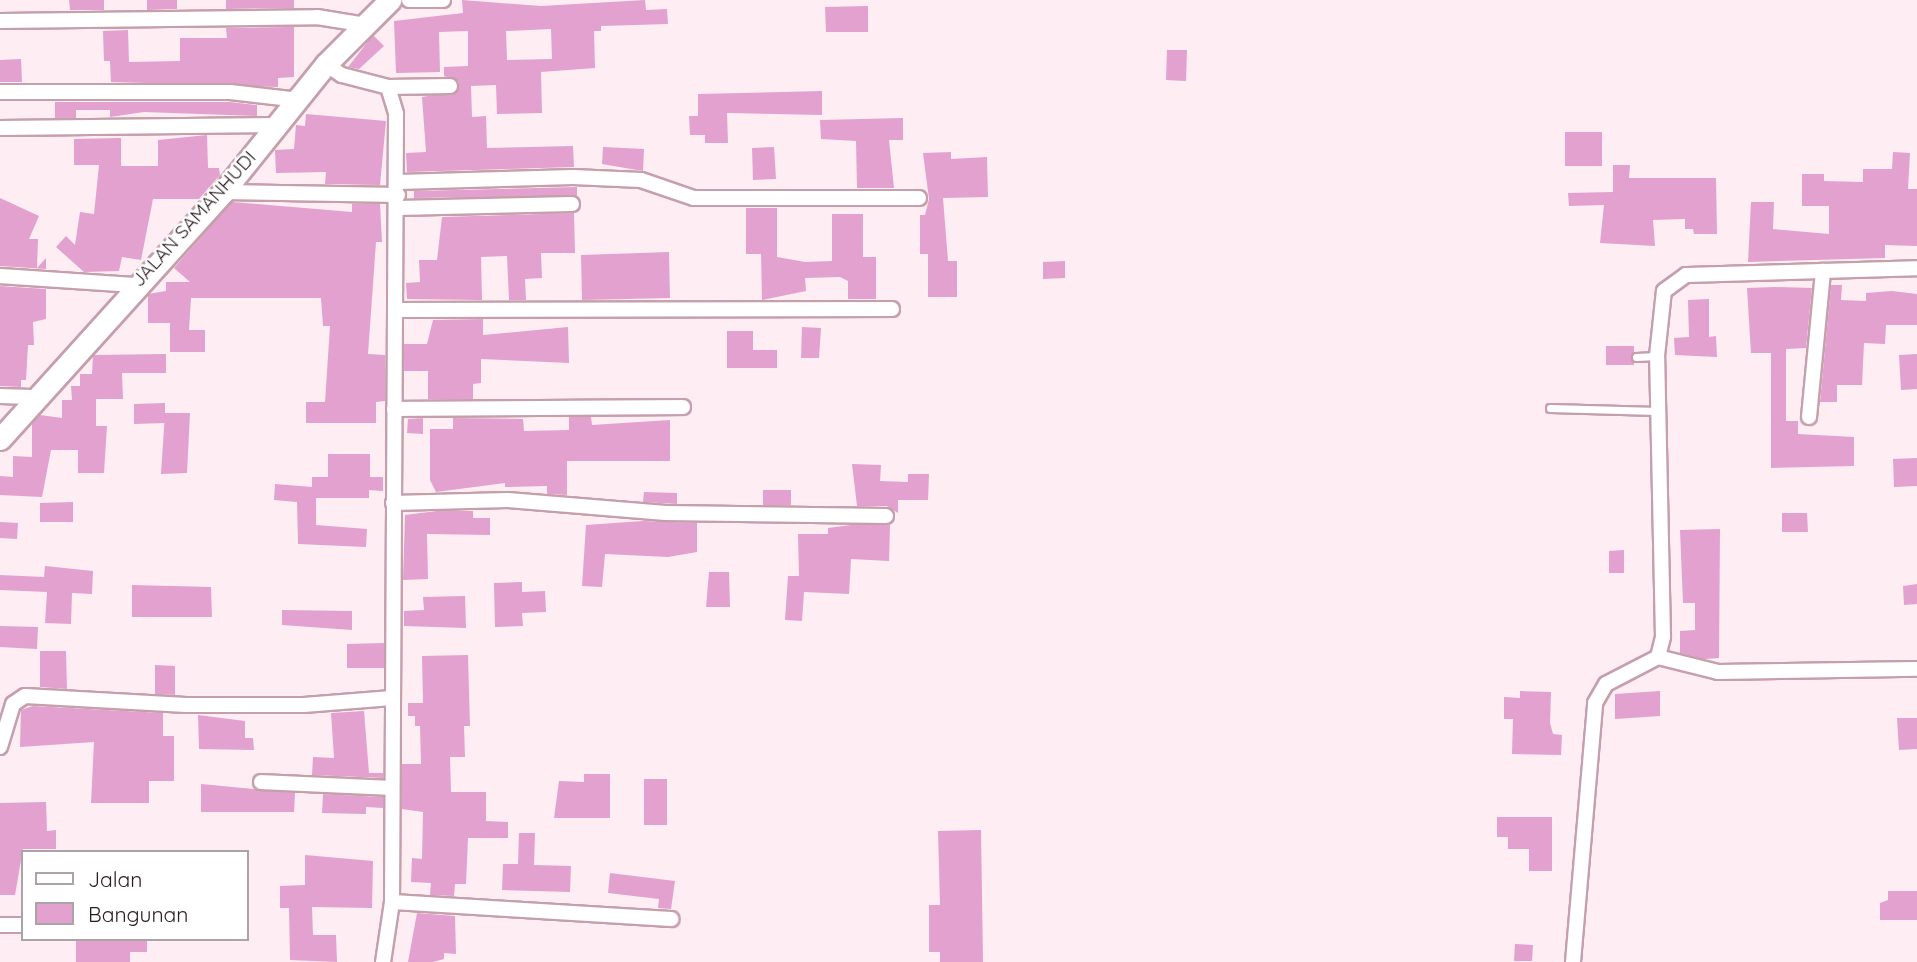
<!DOCTYPE html>
<html>
<head>
<meta charset="utf-8">
<style>
  body { margin:0 }
  #map { position:relative; width:1917px; height:962px; overflow:hidden; background:#feedf2; font-family:Quicksand,sans-serif }
  div>[style] { position:absolute }
  .building>* { inset:0; background:#e2a1cf }
  .roads { filter:drop-shadow(2px 0 #c59faa) drop-shadow(-2px 0 #c59faa) drop-shadow(0 2px #c59faa) drop-shadow(0 -2px #c59faa) }
  .lane>* { height:7px; margin:-3.5px; padding:0 3.5px; transform-origin:3.5px; border-radius:3.5px; background:#fff }
  .street>* { height:14px; margin:-7px; padding:0 7px; transform-origin:7px; border-radius:7px; background:#fff }
  .secondary>* { height:21px; margin:-10.5px; padding:0 10.5px; transform-origin:10.5px; border-radius:10.5px; background:#fff }
  span { translate:-50% -50%; white-space:nowrap; text-align:center; line-height:1.15; -webkit-text-stroke:5px #fff; paint-order:stroke }
  .street-label { font-size:19px; color:#2a1c20 }
  .legend { position:absolute; left:21px; top:850px; width:228px; height:91px; box-sizing:border-box; background:#fff; border:2px solid #aaa4a6; margin:0; padding:9px 12px; list-style:none; font-size:21px; color:#2a1c20 }
  .legend li { display:flex; align-items:center; gap:14px; height:35px }
  .legend b { width:35px; border:2px solid #aaa4a6 }
</style>
</head>
<body>
<div id="map">
  <div class="building">
    <div style="clip-path:polygon(69px 0,104px 0,104px 10px,70px 10px)"></div>
    <div style="clip-path:polygon(147px 0,177px 0,177px 9px,147px 10px)"></div>
    <div style="clip-path:polygon(226px 0,294px 0,294px 8px,226px 9px)"></div>
    <div style="clip-path:polygon(evenodd,462px 0,541px 6px,645px 0,646px 10px,667px 9px,668px 24px,601px 26px,601px 31px,594px 31px,595px 68px,541px 72px,542px 113px,497px 114px,496px 85px,471px 86px,472px 117px,486px 116px,487px 148px,573px 146px,574px 167px,407px 172px,406px 153px,426px 152px,422px 97px,458px 91px,459px 82px,444px 76px,444px 67px,468px 66px,468px 31px,439px 32px,440px 72px,396px 73px,394px 21px,463px 13px,462px 0,551px 29px,552px 59px,507px 60px,506px 31px,551px 29px)"></div>
    <div style="clip-path:polygon(868px 6px,868px 32px,826px 32px,825px 7px)"></div>
    <div style="clip-path:polygon(294px 27px,294px 77px,278px 78px,278px 87px,111px 82px,110px 61px,104px 61px,103px 31px,128px 30px,129px 62px,180px 61px,180px 38px,227px 38px,226px 28px)"></div>
    <div style="clip-path:polygon(373px 35px,384px 46px,359px 69px,348px 67px)"></div>
    <div style="clip-path:polygon(1167px 50px,1187px 50px,1186px 81px,1166px 80px)"></div>
    <div style="clip-path:polygon(21px 59px,22px 82px,0 82px,0 60px)"></div>
    <div style="clip-path:polygon(822px 91px,822px 115px,727px 113px,728px 143px,705px 143px,705px 135px,690px 135px,689px 116px,698px 116px,698px 94px)"></div>
    <div style="clip-path:polygon(55px 102px,229px 102px,257px 105px,257px 116px,144px 112px,110px 117px,110px 110px,76px 110px,76px 118px,55px 118px)"></div>
    <div style="clip-path:polygon(306px 114px,386px 121px,380px 185px,325px 184px,326px 172px,276px 173px,275px 150px,294px 149px,296px 125px,305px 126px)"></div>
    <div style="clip-path:polygon(903px 118px,903px 140px,889px 140px,894px 188px,857px 188px,856px 141px,821px 139px,820px 120px)"></div>
    <div style="clip-path:polygon(1565px 132px,1602px 132px,1602px 166px,1565px 166px)"></div>
    <div style="clip-path:polygon(207px 135px,208px 168px,219px 168px,220px 175px,199px 199px,153px 199px,141px 260px,122px 257px,119px 271px,84px 272px,56px 247px,66px 236px,75px 245px,80px 212px,94px 214px,99px 165px,74px 165px,74px 139px,121px 138px,121px 166px,158px 166px,158px 140px)"></div>
    <div style="clip-path:polygon(603px 147px,644px 149px,643px 171px,602px 164px)"></div>
    <div style="clip-path:polygon(774px 147px,776px 179px,753px 180px,752px 148px)"></div>
    <div style="clip-path:polygon(951px 152px,951px 159px,987px 157px,988px 197px,943px 198px,948px 261px,957px 261px,957px 297px,928px 297px,928px 254px,920px 254px,920px 215px,925px 215px,929px 199px,923px 153px)"></div>
    <div style="clip-path:polygon(1893px 152px,1910px 153px,1908px 189px,1917px 189px,1917px 246px,1885px 245px,1885px 258px,1748px 262px,1751px 202px,1774px 202px,1773px 229px,1829px 234px,1829px 206px,1802px 206px,1802px 174px,1824px 174px,1824px 181px,1863px 182px,1863px 169px,1892px 169px)"></div>
    <div style="clip-path:polygon(1613px 165px,1630px 165px,1629px 178px,1716px 178px,1717px 234px,1694px 234px,1693px 229px,1685px 229px,1685px 219px,1653px 220px,1655px 246px,1600px 243px,1604px 205px,1569px 206px,1568px 193px,1613px 192px)"></div>
    <div style="clip-path:polygon(577px 187px,577px 196px,414px 198px,414px 191px)"></div>
    <div style="clip-path:polygon(0 198px,39px 216px,29px 239px,38px 239px,37px 268px,46px 258px,46px 269px,0 266px)"></div>
    <div style="clip-path:polygon(232px 202px,352px 212px,352px 204px,380px 204px,382px 242px,376px 242px,368px 354px,385px 355px,385px 401px,376px 402px,376px 423px,306px 423px,306px 402px,325px 402px,330px 326px,323px 326px,321px 298px,191px 298px,189px 330px,205px 330px,205px 352px,170px 352px,170px 323px,148px 323px,148px 294px,166px 291px,166px 282px,190px 282px,174px 268px)"></div>
    <div style="clip-path:polygon(746px 208px,777px 208px,777px 257px,805px 262px,832px 261px,832px 214px,863px 214px,863px 257px,876px 257px,876px 299px,848px 299px,848px 281px,840px 277px,805px 278px,806px 291px,762px 300px,761px 254px,746px 254px)"></div>
    <div style="clip-path:polygon(574px 213px,575px 253px,541px 253px,542px 278px,525px 279px,526px 300px,509px 300px,507px 256px,481px 257px,482px 300px,407px 299px,406px 283px,420px 282px,419px 260px,437px 260px,442px 217px)"></div>
    <div style="clip-path:polygon(669px 252px,670px 298px,582px 300px,581px 255px)"></div>
    <div style="clip-path:polygon(1065px 261px,1065px 278px,1043px 279px,1043px 262px)"></div>
    <div style="clip-path:polygon(1831px 285px,1842px 285px,1841px 300px,1866px 301px,1866px 293px,1892px 291px,1917px 294px,1917px 325px,1886px 325px,1885px 344px,1864px 343px,1862px 385px,1837px 385px,1837px 402px,1820px 402px)"></div>
    <div style="clip-path:polygon(0 286px,46px 289px,46px 319px,33px 322px,34px 345px,28px 345px,26px 380px,21px 380px,21px 387px,0 386px)"></div>
    <div style="clip-path:polygon(1775px 287px,1812px 288px,1806px 348px,1786px 349px,1786px 421px,1798px 421px,1798px 434px,1854px 437px,1854px 466px,1771px 468px,1771px 353px,1751px 353px,1747px 288px)"></div>
    <div style="clip-path:polygon(1709px 299px,1709px 337px,1716px 336px,1717px 357px,1675px 355px,1674px 338px,1689px 337px,1688px 300px)"></div>
    <div style="clip-path:polygon(483px 319px,483px 335px,568px 327px,569px 363px,481px 359px,481px 383px,473px 384px,473px 399px,428px 399px,428px 371px,404px 371px,404px 344px,427px 344px,433px 320px)"></div>
    <div style="clip-path:polygon(802px 327px,821px 328px,819px 358px,801px 358px)"></div>
    <div style="clip-path:polygon(727px 331px,753px 331px,753px 350px,777px 350px,777px 368px,727px 368px)"></div>
    <div style="clip-path:polygon(1606px 346px,1634px 346px,1634px 365px,1606px 365px)"></div>
    <div style="clip-path:polygon(166px 354px,166px 373px,122px 373px,123px 399px,96px 399px,96px 426px,107px 426px,104px 473px,78px 473px,78px 450px,51px 450px,42px 497px,0 495px,0 476px,13px 477px,13px 456px,32px 457px,32px 423px,40px 415px,62px 418px,62px 400px,72px 400px,71px 386px,80px 386px,80px 374px,92px 374px,93px 355px)"></div>
    <div style="clip-path:polygon(1917px 354px,1917px 389px,1901px 390px,1899px 355px)"></div>
    <div style="clip-path:polygon(165px 403px,165px 423px,134px 424px,134px 404px)"></div>
    <div style="clip-path:polygon(165px 413px,190px 413px,187px 473px,161px 474px)"></div>
    <div style="clip-path:polygon(569px 417px,591px 417px,592px 425px,670px 420px,670px 461px,567px 461px,567px 495px,547px 494px,547px 486px,505px 487px,505px 483px,436px 492px,430px 480px,430px 429px,453px 429px,453px 418px,523px 419px,524px 431px,569px 430px)"></div>
    <div style="clip-path:polygon(423px 418px,423px 434px,407px 433px,408px 419px)"></div>
    <div style="clip-path:polygon(328px 454px,370px 454px,370px 477px,383px 477px,383px 491px,369px 490px,369px 498px,316px 498px,316px 525px,367px 529px,366px 547px,298px 544px,297px 502px,274px 500px,275px 484px,312px 487px,312px 477px,328px 477px)"></div>
    <div style="clip-path:polygon(1917px 458px,1917px 486px,1894px 487px,1893px 459px)"></div>
    <div style="clip-path:polygon(852px 464px,881px 465px,880px 481px,908px 482px,908px 474px,929px 474px,928px 500px,898px 500px,898px 513px,887px 506px,857px 506px)"></div>
    <div style="clip-path:polygon(763px 490px,791px 490px,791px 505px,763px 505px)"></div>
    <div style="clip-path:polygon(644px 492px,677px 493px,677px 504px,643px 502px)"></div>
    <div style="clip-path:polygon(73px 502px,73px 522px,40px 522px,40px 503px)"></div>
    <div style="clip-path:polygon(437px 511px,473px 511px,473px 518px,490px 518px,490px 535px,427px 534px,428px 579px,403px 580px,405px 515px)"></div>
    <div style="clip-path:polygon(1782px 513px,1807px 513px,1808px 532px,1782px 532px)"></div>
    <div style="clip-path:polygon(643px 521px,697px 523px,697px 552px,668px 557px,605px 554px,602px 587px,582px 586px,586px 525px)"></div>
    <div style="clip-path:polygon(0 522px,18px 523px,17px 539px,0 538px)"></div>
    <div style="clip-path:polygon(851px 525px,890px 525px,889px 561px,851px 559px,849px 594px,804px 592px,802px 621px,785px 620px,788px 576px,799px 576px,798px 534px,828px 534px,828px 528px)"></div>
    <div style="clip-path:polygon(1720px 529px,1719px 658px,1704px 659px,1680px 653px,1680px 631px,1695px 630px,1695px 603px,1683px 603px,1680px 530px)"></div>
    <div style="clip-path:polygon(1624px 550px,1624px 573px,1609px 573px,1609px 551px)"></div>
    <div style="clip-path:polygon(45px 566px,93px 571px,92px 594px,72px 593px,71px 624px,45px 623px,47px 592px,0 590px,0 575px,44px 577px)"></div>
    <div style="clip-path:polygon(709px 572px,729px 572px,730px 607px,706px 607px)"></div>
    <div style="clip-path:polygon(522px 582px,522px 592px,545px 591px,546px 612px,522px 613px,523px 626px,495px 627px,494px 583px)"></div>
    <div style="clip-path:polygon(1917px 584px,1917px 604px,1904px 605px,1903px 586px)"></div>
    <div style="clip-path:polygon(132px 585px,211px 587px,212px 617px,132px 617px)"></div>
    <div style="clip-path:polygon(465px 596px,466px 628px,404px 626px,404px 611px,424px 610px,423px 597px)"></div>
    <div style="clip-path:polygon(282px 610px,352px 611px,352px 630px,282px 625px)"></div>
    <div style="clip-path:polygon(0 626px,38px 627px,37px 649px,0 647px)"></div>
    <div style="clip-path:polygon(384px 643px,384px 668px,347px 668px,347px 644px)"></div>
    <div style="clip-path:polygon(40px 651px,66px 651px,67px 689px,40px 687px)"></div>
    <div style="clip-path:polygon(468px 655px,470px 726px,464px 726px,465px 757px,450px 757px,451px 792px,486px 792px,486px 821px,508px 822px,508px 838px,468px 838px,466px 884px,455px 884px,454px 896px,430px 895px,431px 883px,411px 882px,412px 858px,422px 859px,423px 812px,402px 809px,402px 764px,421px 764px,420px 726px,415px 726px,415px 716px,408px 716px,408px 703px,423px 703px,422px 656px)"></div>
    <div style="clip-path:polygon(155px 665px,175px 666px,175px 695px,155px 694px)"></div>
    <div style="clip-path:polygon(1520px 691px,1551px 692px,1550px 723px,1553px 734px,1562px 735px,1561px 755px,1512px 754px,1513px 719px,1504px 719px,1504px 697px,1520px 698px)"></div>
    <div style="clip-path:polygon(1660px 691px,1660px 716px,1615px 719px,1615px 694px)"></div>
    <div style="clip-path:polygon(33px 706px,163px 713px,163px 736px,174px 736px,174px 781px,149px 781px,149px 803px,91px 803px,94px 742px,20px 747px,21px 710px)"></div>
    <div style="clip-path:polygon(364px 711px,369px 773px,383px 773px,383px 778px,312px 775px,313px 757px,334px 758px,331px 713px)"></div>
    <div style="clip-path:polygon(198px 715px,245px 721px,245px 738px,253px 738px,254px 750px,199px 749px)"></div>
    <div style="clip-path:polygon(1897px 718px,1917px 718px,1917px 749px,1899px 750px)"></div>
    <div style="clip-path:polygon(584px 774px,610px 774px,610px 818px,554px 818px,559px 781px,584px 782px)"></div>
    <div style="clip-path:polygon(644px 779px,667px 779px,667px 825px,644px 825px)"></div>
    <div style="clip-path:polygon(201px 784px,295px 793px,294px 812px,201px 812px)"></div>
    <div style="clip-path:polygon(323px 794px,383px 797px,383px 808px,366px 807px,366px 814px,322px 813px)"></div>
    <div style="clip-path:polygon(46px 802px,47px 831px,56px 830px,56px 849px,23px 849px,15px 895px,0 895px,0 803px)"></div>
    <div style="clip-path:polygon(1497px 817px,1552px 817px,1552px 871px,1529px 871px,1529px 849px,1508px 849px,1508px 837px,1497px 837px)"></div>
    <div style="clip-path:polygon(981px 830px,983px 962px,940px 962px,940px 952px,929px 952px,929px 905px,940px 905px,938px 831px)"></div>
    <div style="clip-path:polygon(519px 833px,535px 833px,534px 865px,571px 866px,570px 892px,502px 890px,503px 864px,518px 864px)"></div>
    <div style="clip-path:polygon(305px 855px,373px 861px,372px 908px,312px 907px,313px 935px,336px 935px,337px 962px,290px 960px,289px 908px,280px 908px,280px 886px,305px 885px)"></div>
    <div style="clip-path:polygon(610px 873px,675px 881px,671px 909px,658px 908px,659px 899px,608px 893px)"></div>
    <div style="clip-path:polygon(1888px 891px,1917px 891px,1917px 920px,1880px 920px,1880px 903px,1888px 900px)"></div>
    <div style="clip-path:polygon(417px 913px,455px 916px,456px 954px,444px 953px,444px 959px,433px 962px,408px 962px)"></div>
    <div style="clip-path:polygon(76px 939px,147px 939px,147px 952px,130px 952px,130px 962px,76px 962px)"></div>
    <div style="clip-path:polygon(1515px 944px,1533px 945px,1532px 961px,1514px 961px)"></div>
  </div>
  <div class="roads">
    <div class="lane">
      <div style="left:1636px;top:357px;width:21px;rotate:-3deg"></div>
      <div style="left:1550px;top:408px;width:107px;rotate:1.6deg"></div>
    </div>
    <div class="street">
      <div style="left:409px;top:0;width:34px"></div>
      <div style="left:0;top:21px;width:317px;rotate:-0.7deg"></div>
      <div style="left:317px;top:17px;width:51px;rotate:9.1deg"></div>
      <div style="left:326px;top:64px;width:19px;rotate:35deg"></div>
      <div style="left:342px;top:75px;width:48px;rotate:14.6deg"></div>
      <div style="left:388px;top:87px;width:28px;rotate:73deg"></div>
      <div style="left:396px;top:114px;width:788px;rotate:90.29deg"></div>
      <div style="left:392px;top:902px;width:61px;rotate:98.5deg"></div>
      <div style="left:388px;top:87px;width:62px;rotate:-0.9deg"></div>
      <div style="left:0;top:92px;width:230px"></div>
      <div style="left:230px;top:92px;width:70px;rotate:6.5deg"></div>
      <div style="left:0;top:128px;width:276px;rotate:-0.6deg"></div>
      <div style="left:398px;top:182px;width:175px;rotate:-1.6deg"></div>
      <div style="left:573px;top:177px;width:68px;rotate:2.5deg"></div>
      <div style="left:641px;top:180px;width:56px;rotate:18.8deg"></div>
      <div style="left:694px;top:198px;width:225px"></div>
      <div style="left:223px;top:192px;width:175px;rotate:1deg"></div>
      <div style="left:398px;top:208px;width:174px;rotate:-1.3deg"></div>
      <div style="left:0;top:276px;width:135px;rotate:3.8deg"></div>
      <div style="left:396px;top:310px;width:496px;rotate:-0.1deg"></div>
      <div style="left:0;top:396px;width:32px;rotate:2deg"></div>
      <div style="left:394px;top:409px;width:289px;rotate:-0.4deg"></div>
      <div style="left:1809px;top:417px;width:147px;rotate:-84.5deg"></div>
      <div style="left:393px;top:503px;width:115px;rotate:-1.5deg"></div>
      <div style="left:508px;top:500px;width:158px;rotate:4.7deg"></div>
      <div style="left:665px;top:513px;width:221px;rotate:0.8deg"></div>
      <div style="left:1658px;top:657px;width:62px;rotate:14deg"></div>
      <div style="left:1718px;top:672px;width:199px;rotate:-0.9deg"></div>
      <div style="left:0;top:747px;width:45px;rotate:-73.2deg"></div>
      <div style="left:13px;top:704px;width:14px;rotate:-34deg"></div>
      <div style="left:25px;top:696px;width:161px;rotate:3.2deg"></div>
      <div style="left:186px;top:705px;width:118px"></div>
      <div style="left:304px;top:705px;width:88px;rotate:-4.5deg"></div>
      <div style="left:261px;top:782px;width:130px;rotate:2.6deg"></div>
      <div style="left:392px;top:902px;width:280px;rotate:3.5deg"></div>
      <div style="left:0;top:925px;width:23px"></div>
      <div style="left:1573px;top:962px;width:260px;rotate:-85.1deg"></div>
      <div style="left:1595px;top:703px;width:22px;rotate:-60deg"></div>
      <div style="left:1606px;top:684px;width:59px;rotate:-27.4deg"></div>
      <div style="left:1658px;top:657px;width:21px;rotate:-76deg"></div>
      <div style="left:1663px;top:637px;width:281px;rotate:-91.2deg"></div>
      <div style="left:1657px;top:356px;width:65px;rotate:-83.9deg"></div>
      <div style="left:1664px;top:291px;width:27px;rotate:-36deg"></div>
      <div style="left:1686px;top:275px;width:231px;rotate:-1.7deg"></div>
    </div>
    <div class="secondary">
      <div style="left:0;top:439px;width:333px;rotate:-47.9deg"></div>
      <div style="left:223px;top:192px;width:164px;rotate:-51.2deg"></div>
      <div style="left:326px;top:64px;width:91px;rotate:-45deg"></div>
    </div>
  </div>
  <div class="street-label">
    <span style="left:194px;top:219px;rotate:-48deg">JALAN SAMANHUDI</span>
  </div>
  <ul class="legend">
  <li><b style="height:9px;background:#fff"></b>Jalan</li>
  <li><b style="height:19px;background:#e2a1cf"></b>Bangunan</li>
  </ul>
</div>
</body>
</html>
